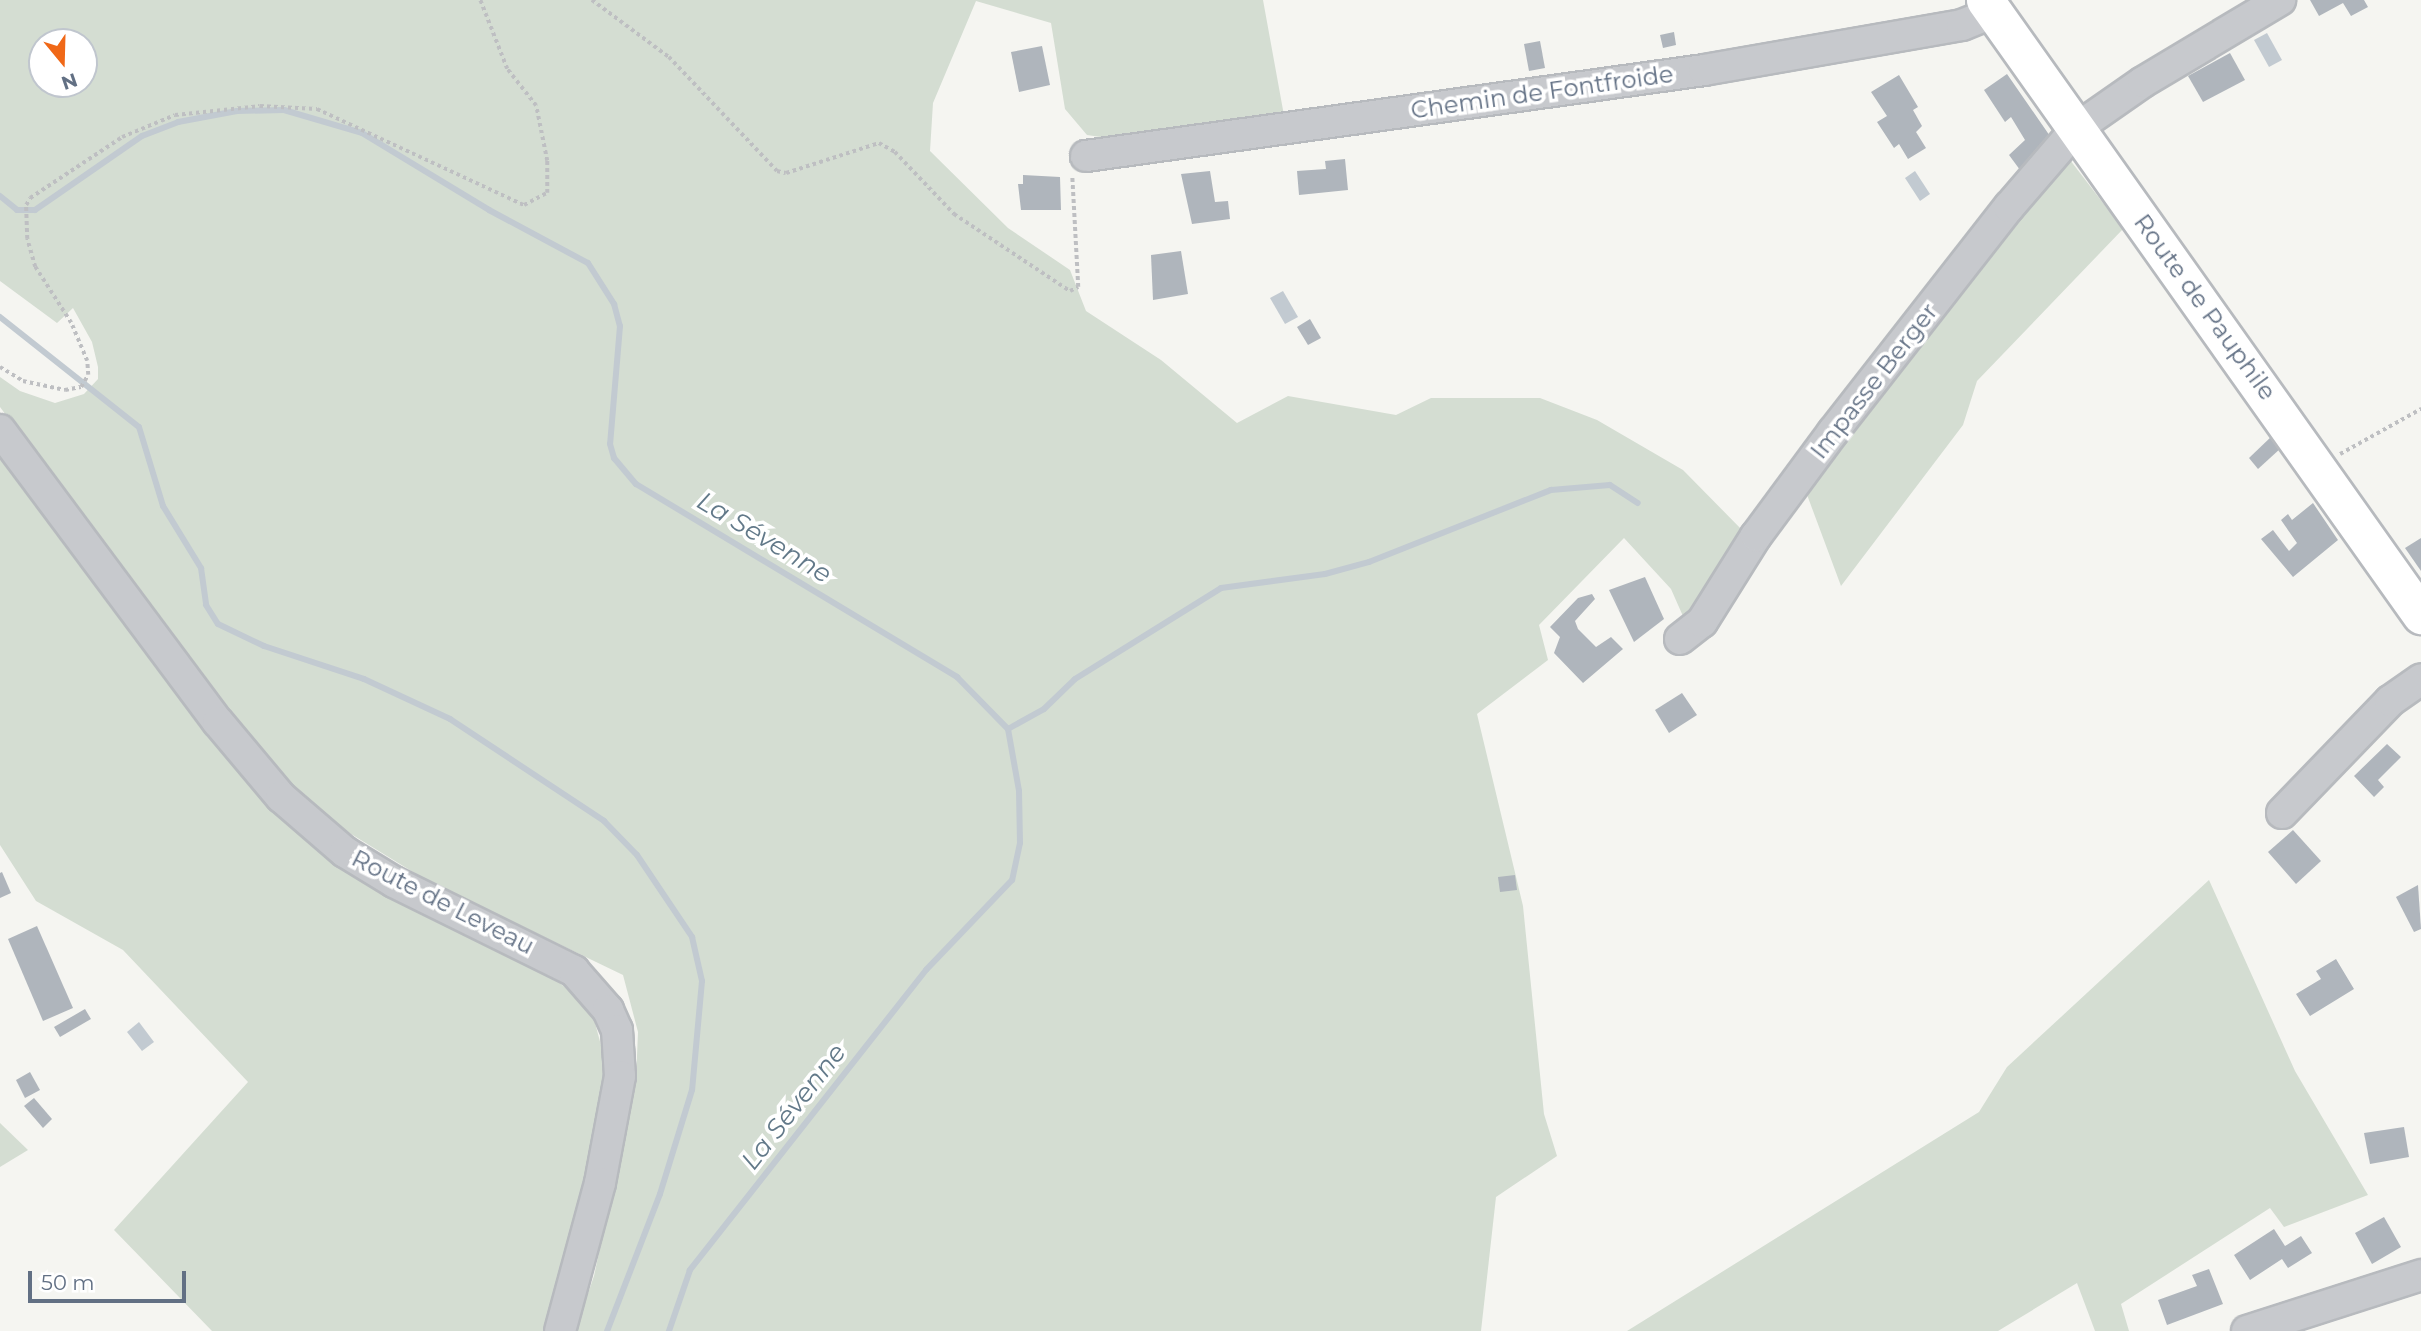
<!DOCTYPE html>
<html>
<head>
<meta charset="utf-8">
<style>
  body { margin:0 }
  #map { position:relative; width:2421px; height:1331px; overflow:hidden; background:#f5f5f1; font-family:Montserrat,sans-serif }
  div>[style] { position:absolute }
  .green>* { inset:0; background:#d4ddd2 }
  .water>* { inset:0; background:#c2cad1 }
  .stream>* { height:6px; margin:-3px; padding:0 3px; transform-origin:3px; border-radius:3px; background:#c2cad1 }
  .building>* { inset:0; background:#afb5bc }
  .path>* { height:3.5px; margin-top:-1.75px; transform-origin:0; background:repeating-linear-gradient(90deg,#bebfc2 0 3.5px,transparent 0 7px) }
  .roads { filter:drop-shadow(2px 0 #b7babe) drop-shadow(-2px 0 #b7babe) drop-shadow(0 2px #b7babe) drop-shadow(0 -2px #b7babe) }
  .minor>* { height:30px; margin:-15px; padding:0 15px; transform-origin:15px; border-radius:15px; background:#c7c9cd }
  .major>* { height:37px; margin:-18.5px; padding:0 18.5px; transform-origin:18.5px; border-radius:18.5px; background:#fff }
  span { translate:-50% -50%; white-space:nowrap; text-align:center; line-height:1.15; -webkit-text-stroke:7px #fff; paint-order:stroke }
  .street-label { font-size:24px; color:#627084 }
  .water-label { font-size:26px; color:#627989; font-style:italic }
  .north { position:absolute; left:28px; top:28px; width:70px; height:70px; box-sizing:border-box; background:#fff; border:2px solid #c0c6ce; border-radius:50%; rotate:161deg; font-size:19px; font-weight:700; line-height:28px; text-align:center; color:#627084 }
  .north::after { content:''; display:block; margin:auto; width:24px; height:32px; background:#f06817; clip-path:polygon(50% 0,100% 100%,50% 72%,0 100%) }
  .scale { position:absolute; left:28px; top:1271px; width:158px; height:32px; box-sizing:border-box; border:4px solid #627084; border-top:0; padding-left:9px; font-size:21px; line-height:24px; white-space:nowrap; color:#627084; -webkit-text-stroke:5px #fff; paint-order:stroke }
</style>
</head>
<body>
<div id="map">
  <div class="green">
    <div style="clip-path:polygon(evenodd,0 0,1263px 0,1285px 121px,1121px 140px,1087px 135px,1065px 109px,1051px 23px,976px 1px,933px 103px,930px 151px,1008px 228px,1070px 270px,1086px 311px,1161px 360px,1237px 423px,1288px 396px,1396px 415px,1431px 398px,1540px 398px,1597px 420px,1683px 470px,1746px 534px,1686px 623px,1671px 589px,1624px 538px,1539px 625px,1548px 660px,1477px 714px,1523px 906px,1544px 1114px,1557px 1156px,1496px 1197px,1481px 1331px,575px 1331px,594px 1276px,636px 1079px,638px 1032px,623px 975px,426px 880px,325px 818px,275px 774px,0 407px,0 377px,20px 391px,55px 403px,84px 394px,98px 379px,98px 367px,92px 342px,73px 308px,57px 323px,0 281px,0 0,42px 42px,84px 42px,84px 84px,42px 84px,42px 42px)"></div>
    <div style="clip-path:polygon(2070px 160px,2123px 229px,1977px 381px,1963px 425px,1841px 586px,1803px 484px,2057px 166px)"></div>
    <div style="clip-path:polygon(0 453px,262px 797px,287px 823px,372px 887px,543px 970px,575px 995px,594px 1019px,607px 1068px,605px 1098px,547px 1331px,212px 1331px,114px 1230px,248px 1082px,123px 950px,36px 901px,0 845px)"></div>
    <div style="clip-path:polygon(2209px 880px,2295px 1071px,2368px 1195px,2284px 1227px,2270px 1208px,2121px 1304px,2129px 1331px,2095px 1331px,2077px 1283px,1998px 1331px,1627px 1331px,1979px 1112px,2007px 1067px)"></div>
    <div style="clip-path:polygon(0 1123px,28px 1150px,0 1167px)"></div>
  </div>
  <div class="water">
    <div style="clip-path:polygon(2267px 33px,2282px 60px,2269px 67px,2254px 40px)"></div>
    <div style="clip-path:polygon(1915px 171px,1930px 194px,1920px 201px,1905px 178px)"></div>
    <div style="clip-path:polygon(1283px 291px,1298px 317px,1285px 324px,1270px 298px)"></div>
    <div style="clip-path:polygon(139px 1022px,154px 1042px,142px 1051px,127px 1032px)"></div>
  </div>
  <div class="stream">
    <div style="left:0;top:196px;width:22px;rotate:39deg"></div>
    <div style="left:17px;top:210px;width:18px"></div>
    <div style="left:35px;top:210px;width:130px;rotate:-34.7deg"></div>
    <div style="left:142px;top:136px;width:39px;rotate:-21deg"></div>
    <div style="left:178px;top:122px;width:60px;rotate:-10.6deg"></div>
    <div style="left:237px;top:111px;width:47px;rotate:-1.2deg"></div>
    <div style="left:284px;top:110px;width:81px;rotate:16.4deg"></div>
    <div style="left:362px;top:133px;width:149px;rotate:31.2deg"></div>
    <div style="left:489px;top:210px;width:112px;rotate:28.2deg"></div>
    <div style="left:588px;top:263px;width:49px;rotate:57.6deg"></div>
    <div style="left:614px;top:304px;width:23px;rotate:75deg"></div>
    <div style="left:620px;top:326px;width:118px;rotate:94.8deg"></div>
    <div style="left:610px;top:444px;width:15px;rotate:74deg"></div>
    <div style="left:614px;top:458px;width:34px;rotate:50deg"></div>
    <div style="left:636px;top:484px;width:375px;rotate:31deg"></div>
    <div style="left:957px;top:677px;width:73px;rotate:45.6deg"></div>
    <div style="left:1008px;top:729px;width:63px;rotate:79.9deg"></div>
    <div style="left:1019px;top:791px;width:52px;rotate:88.9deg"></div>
    <div style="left:1020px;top:843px;width:38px;rotate:102deg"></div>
    <div style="left:1012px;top:880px;width:124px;rotate:133.7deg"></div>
    <div style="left:926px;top:970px;width:382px;rotate:128.2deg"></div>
    <div style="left:690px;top:1270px;width:65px;rotate:109deg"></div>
    <div style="left:0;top:317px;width:177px;rotate:38.4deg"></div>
    <div style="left:139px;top:427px;width:83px;rotate:73.1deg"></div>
    <div style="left:163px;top:506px;width:73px;rotate:58.5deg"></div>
    <div style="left:201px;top:568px;width:37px;rotate:82deg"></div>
    <div style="left:206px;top:605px;width:22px;rotate:58deg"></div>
    <div style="left:218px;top:624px;width:51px;rotate:25.6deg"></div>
    <div style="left:264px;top:646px;width:105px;rotate:18.3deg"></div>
    <div style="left:364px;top:679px;width:95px;rotate:24.9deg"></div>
    <div style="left:450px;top:719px;width:185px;rotate:33.5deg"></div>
    <div style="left:604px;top:821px;width:47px;rotate:45.9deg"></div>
    <div style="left:637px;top:855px;width:99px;rotate:56.1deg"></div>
    <div style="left:692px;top:937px;width:45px;rotate:77.2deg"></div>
    <div style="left:702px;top:981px;width:109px;rotate:95.2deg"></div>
    <div style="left:692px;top:1090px;width:109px;rotate:107.1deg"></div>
    <div style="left:660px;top:1194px;width:147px;rotate:111.1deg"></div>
    <div style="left:1008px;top:729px;width:41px;rotate:-29.1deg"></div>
    <div style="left:1044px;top:709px;width:43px;rotate:-44.1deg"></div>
    <div style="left:1075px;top:679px;width:172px;rotate:-31.9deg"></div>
    <div style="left:1221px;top:588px;width:105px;rotate:-7.7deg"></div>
    <div style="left:1325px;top:574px;width:46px;rotate:-15.3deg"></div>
    <div style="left:1369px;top:562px;width:196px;rotate:-21.6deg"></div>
    <div style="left:1551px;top:490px;width:59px;rotate:-4.8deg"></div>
    <div style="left:1610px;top:485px;width:33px;rotate:33deg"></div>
  </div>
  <div class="building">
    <div style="clip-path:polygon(2310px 0,2364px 0,2368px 7px,2351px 16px,2343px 3px,2319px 16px)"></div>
    <div style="clip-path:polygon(1674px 32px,1676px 45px,1663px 48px,1660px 35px)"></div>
    <div style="clip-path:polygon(1540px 41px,1545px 68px,1529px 71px,1524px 44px)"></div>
    <div style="clip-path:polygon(1042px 46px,1050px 85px,1019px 92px,1011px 52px)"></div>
    <div style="clip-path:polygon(2230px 53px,2245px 80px,2203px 102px,2188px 76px)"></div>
    <div style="clip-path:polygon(2007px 74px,2052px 139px,2023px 174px,2009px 155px,2025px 140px,2011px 117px,2005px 122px,1984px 90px)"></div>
    <div style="clip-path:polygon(1899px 75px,1918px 107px,1913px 110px,1922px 126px,1916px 132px,1926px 148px,1908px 159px,1899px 144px,1894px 148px,1877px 122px,1887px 116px,1871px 92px)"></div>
    <div style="clip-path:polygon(1345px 159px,1348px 190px,1299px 195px,1297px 171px,1326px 169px,1325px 161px)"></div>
    <div style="clip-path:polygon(1210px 171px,1215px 202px,1228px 201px,1230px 219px,1192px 224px,1181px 174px)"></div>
    <div style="clip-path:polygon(1023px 175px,1060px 177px,1061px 210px,1021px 210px,1018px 184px,1023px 184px)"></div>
    <div style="clip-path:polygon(1181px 251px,1188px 294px,1153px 300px,1151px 255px)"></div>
    <div style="clip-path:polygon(1310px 319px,1321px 338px,1308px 345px,1297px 327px)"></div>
    <div style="clip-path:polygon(2273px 435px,2281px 448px,2258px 469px,2249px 458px)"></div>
    <div style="clip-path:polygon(2313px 503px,2338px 540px,2293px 577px,2261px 539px,2273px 530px,2289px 551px,2297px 543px,2281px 520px,2288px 514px,2292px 520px)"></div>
    <div style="clip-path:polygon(2421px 538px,2421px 571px,2405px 548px)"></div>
    <div style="clip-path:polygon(1645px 577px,1664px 619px,1634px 642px,1609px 590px)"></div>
    <div style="clip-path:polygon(1592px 594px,1595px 599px,1575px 621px,1578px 629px,1596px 647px,1611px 637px,1623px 649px,1583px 683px,1554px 653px,1560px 637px,1550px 627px,1578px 598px)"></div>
    <div style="clip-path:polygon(1682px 693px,1697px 715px,1669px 733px,1655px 710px)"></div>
    <div style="clip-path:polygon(2387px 744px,2401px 757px,2378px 780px,2384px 787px,2374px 797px,2354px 776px)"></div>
    <div style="clip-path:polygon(2293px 830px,2321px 861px,2296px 884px,2268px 852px)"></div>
    <div style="clip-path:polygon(2px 872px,11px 893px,0 898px,0 873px)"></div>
    <div style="clip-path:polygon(1515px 875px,1517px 890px,1500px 892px,1498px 877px)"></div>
    <div style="clip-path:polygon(2418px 885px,2421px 929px,2414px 932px,2396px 897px)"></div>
    <div style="clip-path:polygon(37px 926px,73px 1008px,43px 1021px,8px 939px)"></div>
    <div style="clip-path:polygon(2336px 959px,2354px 989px,2310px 1016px,2296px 994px,2321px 979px,2316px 971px)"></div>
    <div style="clip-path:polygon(85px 1009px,91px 1019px,60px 1037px,54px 1027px)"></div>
    <div style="clip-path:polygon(30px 1072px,40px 1090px,25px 1098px,16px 1080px)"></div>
    <div style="clip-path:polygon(34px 1098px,52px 1119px,43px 1128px,24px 1106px)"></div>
    <div style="clip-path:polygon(2404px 1127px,2409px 1157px,2370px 1164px,2364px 1133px)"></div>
    <div style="clip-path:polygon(2384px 1217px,2401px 1247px,2372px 1264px,2355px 1233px)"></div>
    <div style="clip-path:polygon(2274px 1229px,2285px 1246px,2301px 1236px,2312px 1253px,2288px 1268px,2282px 1259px,2250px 1280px,2234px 1255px)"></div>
    <div style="clip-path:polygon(2209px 1269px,2223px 1304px,2167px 1325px,2158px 1300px,2197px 1286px,2192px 1275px)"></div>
  </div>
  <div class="path">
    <div style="left:592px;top:0;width:96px;rotate:36.5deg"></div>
    <div style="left:669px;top:57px;width:157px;rotate:46.5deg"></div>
    <div style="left:777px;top:171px;width:9px;rotate:13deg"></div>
    <div style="left:786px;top:173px;width:98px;rotate:-17.9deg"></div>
    <div style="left:879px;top:143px;width:18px;rotate:29deg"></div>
    <div style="left:895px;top:152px;width:86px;rotate:46.4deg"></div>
    <div style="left:954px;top:214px;width:139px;rotate:33.6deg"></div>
    <div style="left:1070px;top:291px;width:9px;rotate:-27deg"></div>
    <div style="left:1078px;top:287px;width:110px;rotate:-93.1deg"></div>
    <div style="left:0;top:367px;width:27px;rotate:31deg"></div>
    <div style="left:23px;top:381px;width:43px;rotate:12.1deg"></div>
    <div style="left:65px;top:390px;width:16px;rotate:-11deg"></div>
    <div style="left:81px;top:387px;width:14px;rotate:-60deg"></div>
    <div style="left:88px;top:375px;width:14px;rotate:-94deg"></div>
    <div style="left:87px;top:361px;width:41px;rotate:-112.8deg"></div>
    <div style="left:71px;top:323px;width:67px;rotate:-122.7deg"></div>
    <div style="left:35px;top:267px;width:29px;rotate:-106deg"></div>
    <div style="left:27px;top:239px;width:34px;rotate:-92deg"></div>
    <div style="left:26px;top:205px;width:8px;rotate:-60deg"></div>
    <div style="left:30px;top:198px;width:110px;rotate:-33.5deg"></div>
    <div style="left:122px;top:137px;width:57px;rotate:-22.5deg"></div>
    <div style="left:175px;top:115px;width:85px;rotate:-6deg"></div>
    <div style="left:260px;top:106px;width:57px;rotate:3deg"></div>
    <div style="left:317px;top:109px;width:228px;rotate:24.9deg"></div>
    <div style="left:524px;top:205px;width:26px;rotate:-28deg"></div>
    <div style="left:547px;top:193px;width:32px;rotate:-90deg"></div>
    <div style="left:547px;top:161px;width:56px;rotate:-101.3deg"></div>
    <div style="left:536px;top:106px;width:47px;rotate:-128.1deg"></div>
    <div style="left:507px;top:69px;width:74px;rotate:-111.4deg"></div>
    <div style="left:2340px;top:454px;width:93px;rotate:-29.1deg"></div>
  </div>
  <div class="roads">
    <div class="minor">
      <div style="left:1086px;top:156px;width:624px;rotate:-7.92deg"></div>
      <div style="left:1704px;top:70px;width:262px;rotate:-9.9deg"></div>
      <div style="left:1962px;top:25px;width:35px;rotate:-22deg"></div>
      <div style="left:0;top:430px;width:364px;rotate:53.3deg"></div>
      <div style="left:218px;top:722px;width:98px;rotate:50deg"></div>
      <div style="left:281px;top:797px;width:84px;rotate:40.7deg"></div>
      <div style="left:345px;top:852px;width:57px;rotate:31.5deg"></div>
      <div style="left:394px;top:882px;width:201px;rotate:26.3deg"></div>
      <div style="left:574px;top:971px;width:52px;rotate:48.9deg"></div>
      <div style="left:608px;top:1010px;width:22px;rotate:66deg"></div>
      <div style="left:617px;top:1030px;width:46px;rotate:86.3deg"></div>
      <div style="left:620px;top:1076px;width:109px;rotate:100.6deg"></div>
      <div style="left:600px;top:1183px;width:153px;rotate:105.1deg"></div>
      <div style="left:1680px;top:639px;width:28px;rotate:-38deg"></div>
      <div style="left:1702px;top:622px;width:102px;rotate:-57.9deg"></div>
      <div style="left:1756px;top:536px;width:129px;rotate:-53.5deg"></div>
      <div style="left:1833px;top:432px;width:286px;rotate:-52deg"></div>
      <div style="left:2009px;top:207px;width:104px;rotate:-49.3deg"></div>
      <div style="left:2077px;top:128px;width:80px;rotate:-34.9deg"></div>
      <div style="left:2143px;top:82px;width:160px;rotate:-30.9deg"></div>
      <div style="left:2282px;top:813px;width:156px;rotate:-46deg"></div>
      <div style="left:2390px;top:701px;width:38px;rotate:-35deg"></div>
      <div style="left:2247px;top:1331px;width:183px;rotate:-17.8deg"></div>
    </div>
    <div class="major">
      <div style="left:1985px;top:0;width:754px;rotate:54.67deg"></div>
    </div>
  </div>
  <div class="street-label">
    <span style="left:1542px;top:92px;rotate:-8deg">Chemin de Fontfroide</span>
    <span style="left:2205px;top:307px;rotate:54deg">Route de Pauphile</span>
    <span style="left:1874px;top:381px;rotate:-52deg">Impasse Berger</span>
    <span style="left:443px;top:902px;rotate:27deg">Route de Leveau</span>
  </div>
  <div class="water-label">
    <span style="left:764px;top:538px;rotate:31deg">La Sévenne</span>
    <span style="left:794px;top:1107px;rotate:-52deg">La Sévenne</span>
  </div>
  <div class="north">N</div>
  <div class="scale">50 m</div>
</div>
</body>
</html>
